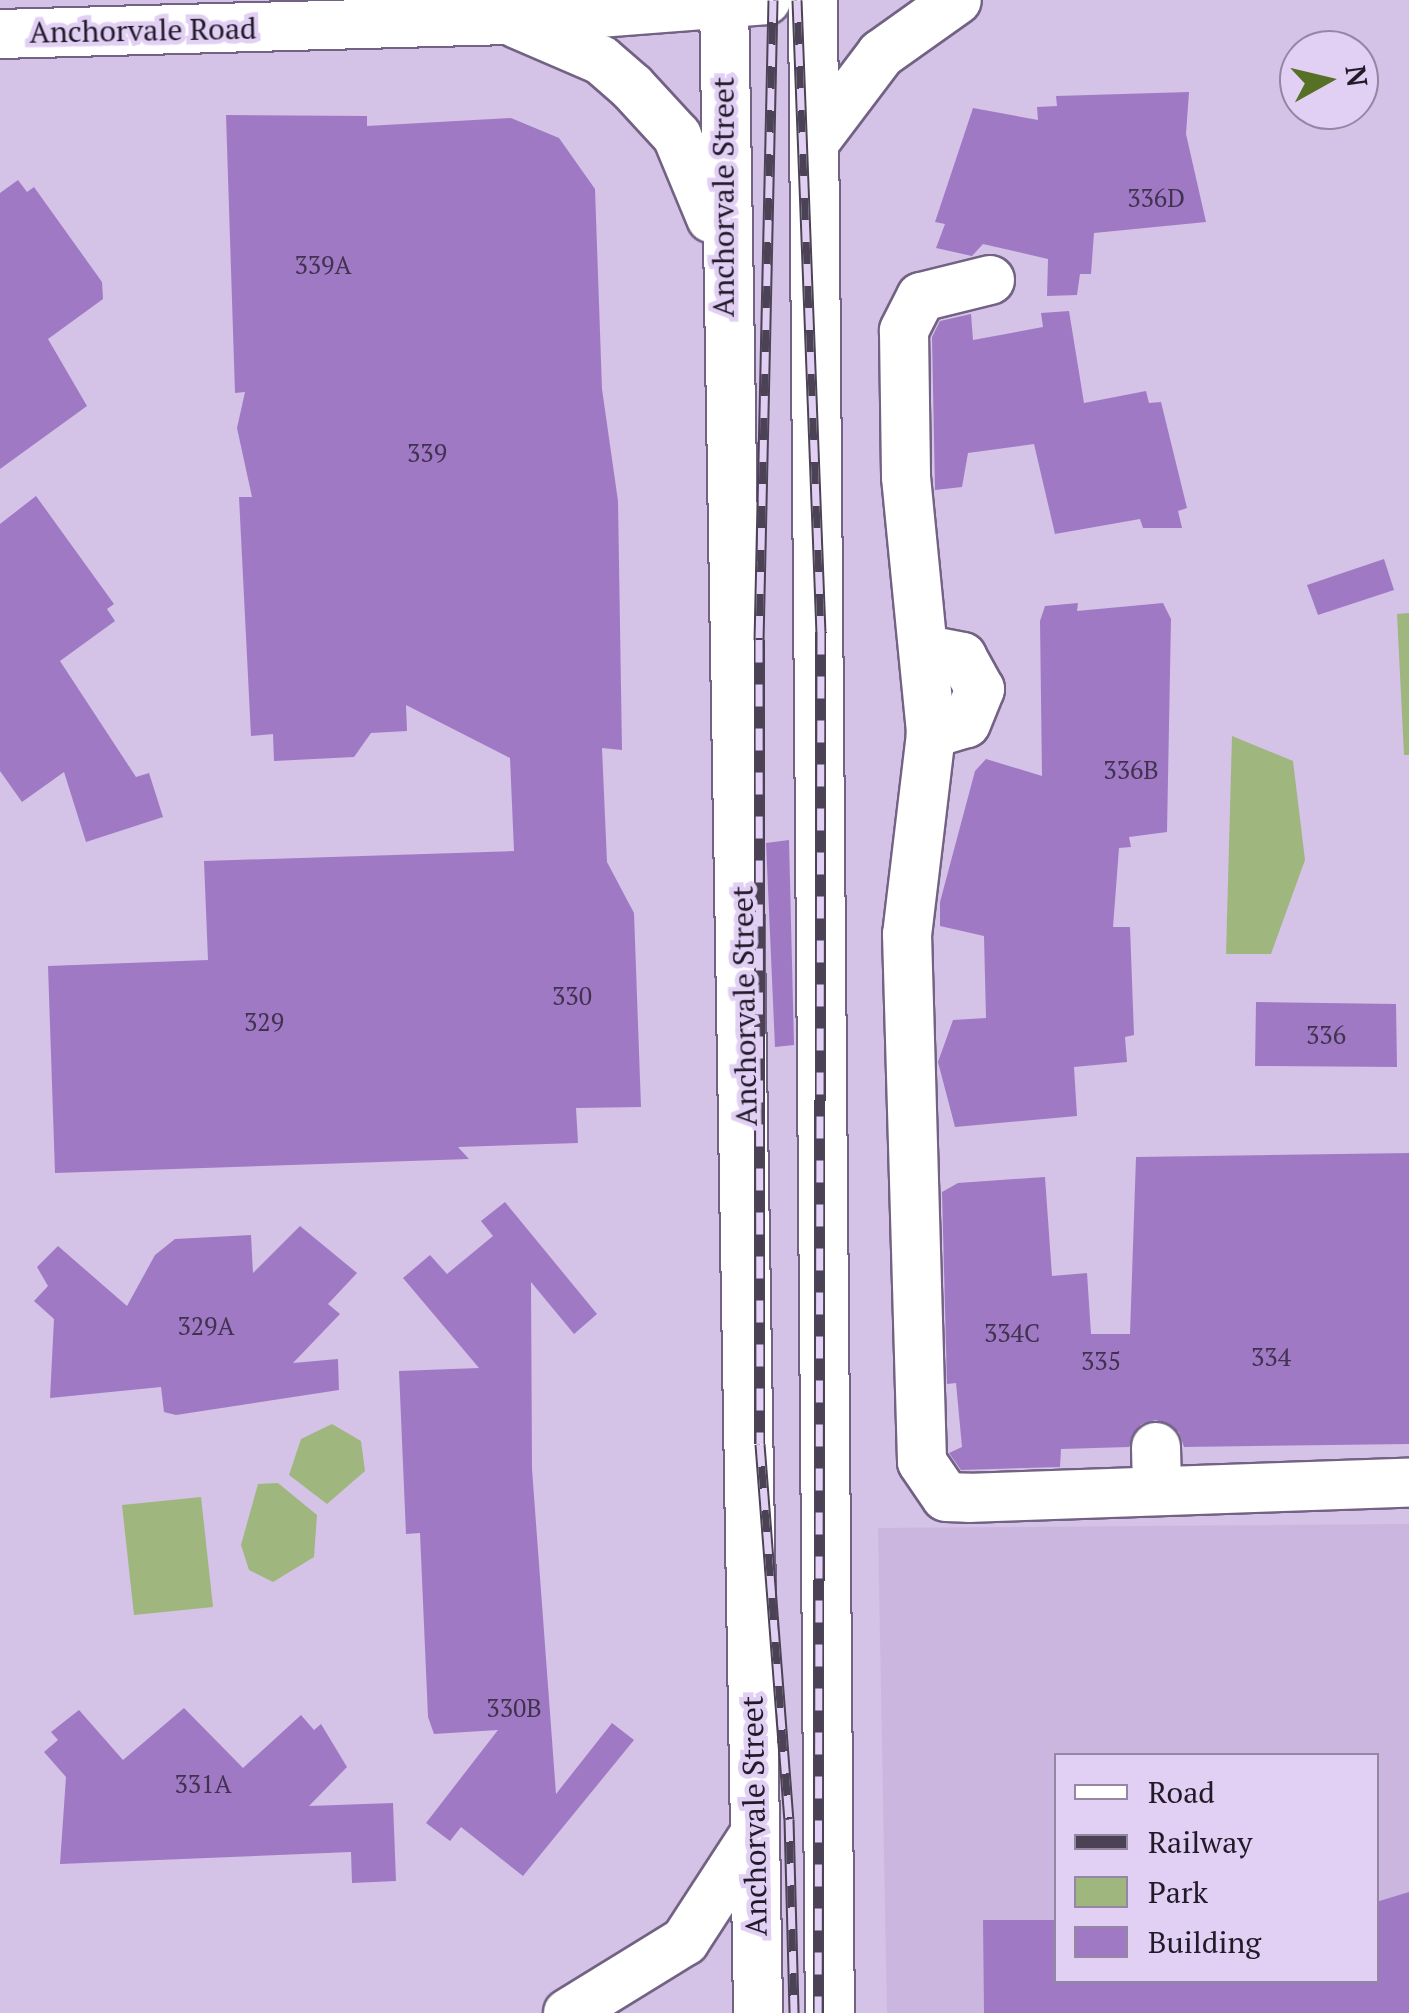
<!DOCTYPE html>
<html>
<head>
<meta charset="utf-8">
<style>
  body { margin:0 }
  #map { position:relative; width:1409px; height:2013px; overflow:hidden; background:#d4c2e7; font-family:"PT Serif",serif }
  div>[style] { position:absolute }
  .built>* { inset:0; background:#cbb6e0 }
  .green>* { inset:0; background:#9fb77e }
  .building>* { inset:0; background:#a079c5 }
  .roads { filter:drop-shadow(2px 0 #726283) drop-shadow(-2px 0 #726283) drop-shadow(0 2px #726283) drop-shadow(0 -2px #726283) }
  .minor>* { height:48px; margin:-24px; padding:0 24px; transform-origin:24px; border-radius:24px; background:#fff }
  .rail>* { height:11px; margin-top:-5.5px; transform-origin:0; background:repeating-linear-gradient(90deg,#e1cff4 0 22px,#4b4255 0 44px); box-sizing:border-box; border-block:2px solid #4b4255 }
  span { translate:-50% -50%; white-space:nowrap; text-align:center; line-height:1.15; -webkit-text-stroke:9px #e1cff4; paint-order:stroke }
  .number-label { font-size:25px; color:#41324f }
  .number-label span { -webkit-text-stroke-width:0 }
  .street-label { font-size:30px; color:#211a28 }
  .legend { position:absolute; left:1054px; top:1753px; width:325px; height:230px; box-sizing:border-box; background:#e1cff4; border:2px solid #9487a2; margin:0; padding:12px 18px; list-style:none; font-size:30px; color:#211a28 }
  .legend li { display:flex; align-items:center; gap:20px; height:50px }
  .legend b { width:50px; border:2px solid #9487a2 }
  .north { position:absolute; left:1279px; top:30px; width:100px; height:100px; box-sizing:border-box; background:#e1cff4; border:2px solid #9487a2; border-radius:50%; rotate:82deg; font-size:28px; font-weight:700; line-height:40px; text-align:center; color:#211a28 }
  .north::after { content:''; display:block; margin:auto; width:35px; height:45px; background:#567125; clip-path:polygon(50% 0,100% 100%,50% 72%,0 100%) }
</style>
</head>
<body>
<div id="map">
  <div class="built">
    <div style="clip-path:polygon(evenodd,1409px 1524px,1409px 2013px,887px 2013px,878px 1528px,1409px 1524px,1056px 1756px,1376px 1756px,1376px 1980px,1056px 1980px,1056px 1756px)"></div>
  </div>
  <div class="green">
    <div style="clip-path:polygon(1409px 613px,1409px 755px,1404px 755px,1397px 614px)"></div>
    <div style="clip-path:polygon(1232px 736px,1293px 761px,1305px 860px,1271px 954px,1226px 954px)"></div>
    <div style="clip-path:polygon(332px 1424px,361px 1441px,365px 1471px,327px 1504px,289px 1475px,301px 1439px)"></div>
    <div style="clip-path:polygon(278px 1483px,317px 1515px,314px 1557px,273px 1582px,249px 1570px,241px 1545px,258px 1484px)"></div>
    <div style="clip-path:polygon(201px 1497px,213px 1607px,134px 1615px,122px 1505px)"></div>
  </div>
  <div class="building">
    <div style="clip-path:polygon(1189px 92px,1186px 134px,1206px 222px,1094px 233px,1091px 274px,1080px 274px,1077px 295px,1047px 296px,1048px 259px,983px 244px,972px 256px,936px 248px,945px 224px,935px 222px,973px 108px,1038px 120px,1037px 107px,1057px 106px,1056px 96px)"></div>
    <div style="clip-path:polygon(226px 115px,367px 116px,367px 126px,511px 118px,559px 138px,595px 189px,602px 389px,618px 501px,622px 750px,602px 748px,607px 862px,634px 913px,641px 1107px,576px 1108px,578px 1143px,458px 1147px,469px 1159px,55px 1173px,48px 966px,208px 960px,204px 861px,514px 851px,510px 758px,406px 705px,407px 731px,371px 733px,354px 757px,274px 761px,273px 734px,251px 736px,239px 497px,252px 497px,237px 428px,245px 392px,235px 393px)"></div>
    <div style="clip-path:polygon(18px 180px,27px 192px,34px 187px,102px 282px,103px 299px,48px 339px,87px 406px,0 469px,0 193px)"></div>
    <div style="clip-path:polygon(1069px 311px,1084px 403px,1146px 391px,1149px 403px,1161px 402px,1187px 508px,1178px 511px,1182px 528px,1143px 528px,1140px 519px,1055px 534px,1034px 444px,968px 453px,962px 487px,935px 490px,932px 337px,940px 321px,971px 314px,973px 340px,1043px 327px,1041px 313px)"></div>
    <div style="clip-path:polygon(36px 496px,114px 604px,107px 609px,115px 621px,60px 661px,136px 777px,149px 773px,163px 817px,86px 842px,64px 772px,22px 802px,0 771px,0 524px)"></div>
    <div style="clip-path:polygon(1384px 559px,1394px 590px,1318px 615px,1307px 585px)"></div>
    <div style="clip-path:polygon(1078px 603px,1077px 611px,1163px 603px,1171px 619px,1167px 832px,1129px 837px,1131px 847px,1119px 848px,1113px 927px,1130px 927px,1134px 1035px,1125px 1037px,1127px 1062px,1074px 1067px,1077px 1116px,955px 1127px,938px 1062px,953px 1020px,986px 1018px,984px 936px,940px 926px,940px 902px,975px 771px,986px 759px,1042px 776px,1040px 621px,1045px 606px)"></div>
    <div style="clip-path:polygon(789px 840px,794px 1045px,775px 1047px,766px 843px)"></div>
    <div style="clip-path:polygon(1256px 1002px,1396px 1004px,1397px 1067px,1255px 1066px)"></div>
    <div style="clip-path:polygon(1409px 1153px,1409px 1444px,1184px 1447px,1179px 1432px,1156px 1420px,1141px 1424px,1129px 1447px,1061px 1449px,1060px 1467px,961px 1470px,949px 1453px,962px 1447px,956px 1383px,947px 1384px,942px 1192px,958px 1183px,1045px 1177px,1052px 1276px,1087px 1273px,1091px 1334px,1130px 1334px,1136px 1157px)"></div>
    <div style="clip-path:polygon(505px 1202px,597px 1314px,574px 1334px,531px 1282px,532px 1469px,556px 1794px,612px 1723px,634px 1740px,523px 1876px,461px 1827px,450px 1841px,426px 1823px,498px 1730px,434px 1734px,428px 1717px,420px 1533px,406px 1534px,399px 1371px,479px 1368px,403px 1278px,430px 1255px,447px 1274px,493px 1236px,481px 1221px)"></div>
    <div style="clip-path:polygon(300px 1226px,357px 1273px,328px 1304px,340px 1314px,293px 1363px,338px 1359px,339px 1390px,176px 1415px,164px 1412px,161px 1387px,50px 1398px,54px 1319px,34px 1301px,48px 1286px,37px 1267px,58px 1246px,127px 1306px,155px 1255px,175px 1239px,251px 1235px,253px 1273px)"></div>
    <div style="clip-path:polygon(184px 1708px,243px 1768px,301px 1715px,314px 1730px,321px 1724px,347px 1767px,309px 1806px,393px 1803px,396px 1881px,352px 1883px,351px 1852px,60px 1864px,66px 1777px,44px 1752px,58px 1740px,51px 1732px,79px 1710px,123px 1760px)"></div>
    <div style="clip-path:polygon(1409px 1892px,1409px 2013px,984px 2013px,983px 1920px,1056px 1920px,1056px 1980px,1376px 1980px,1376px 1902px)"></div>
  </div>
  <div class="roads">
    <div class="minor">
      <div style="left:724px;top:0;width:2013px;rotate:89.03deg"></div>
      <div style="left:813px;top:0;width:2013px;rotate:89.52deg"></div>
      <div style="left:517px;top:24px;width:91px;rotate:23.2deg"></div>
      <div style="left:601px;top:60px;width:41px;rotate:41.1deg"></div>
      <div style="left:632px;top:87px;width:67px;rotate:47.4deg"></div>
      <div style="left:677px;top:136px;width:89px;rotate:67.5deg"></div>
      <div style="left:0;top:34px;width:509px;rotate:-1.58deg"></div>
      <div style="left:509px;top:20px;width:258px;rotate:-4.4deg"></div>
      <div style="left:816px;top:140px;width:108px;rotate:-52.9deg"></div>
      <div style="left:881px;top:54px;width:93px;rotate:-35.4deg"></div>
      <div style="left:990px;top:280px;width:71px;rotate:166.2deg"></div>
      <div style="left:921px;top:297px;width:38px;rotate:117deg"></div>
      <div style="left:904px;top:331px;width:146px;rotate:89.2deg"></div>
      <div style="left:906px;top:477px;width:258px;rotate:84.4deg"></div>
      <div style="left:931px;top:734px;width:201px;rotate:96.8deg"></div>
      <div style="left:907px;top:934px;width:528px;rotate:88.37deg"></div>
      <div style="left:922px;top:1462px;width:42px;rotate:55.6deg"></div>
      <div style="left:946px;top:1497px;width:23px;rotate:2deg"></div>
      <div style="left:969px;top:1498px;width:440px;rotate:-2deg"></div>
      <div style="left:927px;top:650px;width:36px;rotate:11deg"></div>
      <div style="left:962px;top:657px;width:37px;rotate:61deg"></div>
      <div style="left:980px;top:689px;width:37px;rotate:112deg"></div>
      <div style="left:966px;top:723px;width:37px;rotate:163deg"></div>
      <div style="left:1156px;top:1447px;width:42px;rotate:88.6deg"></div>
      <div style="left:568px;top:2013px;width:137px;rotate:-31.6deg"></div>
      <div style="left:685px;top:1941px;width:123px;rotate:-57deg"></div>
    </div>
  </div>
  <div class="rail">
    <div style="left:773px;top:0;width:640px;rotate:91.25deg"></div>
    <div style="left:759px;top:640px;width:804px;rotate:89.93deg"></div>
    <div style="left:760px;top:1444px;width:376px;rotate:85.6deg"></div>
    <div style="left:789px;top:1819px;width:194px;rotate:88.5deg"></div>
    <div style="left:797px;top:0;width:632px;rotate:87.83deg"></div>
    <div style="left:821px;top:632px;width:1381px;rotate:90.12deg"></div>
  </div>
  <div class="number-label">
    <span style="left:1156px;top:198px">336D</span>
    <span style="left:323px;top:265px">339A</span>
    <span style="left:427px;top:453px">339</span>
    <span style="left:1131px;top:770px">336B</span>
    <span style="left:572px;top:996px">330</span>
    <span style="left:264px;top:1022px">329</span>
    <span style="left:1326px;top:1035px">336</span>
    <span style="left:206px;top:1326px">329A</span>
    <span style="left:1012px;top:1333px">334C</span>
    <span style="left:1271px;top:1357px">334</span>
    <span style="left:1101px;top:1361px">335</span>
    <span style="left:514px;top:1708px">330B</span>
    <span style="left:203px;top:1784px">331A</span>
  </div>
  <div class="street-label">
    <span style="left:143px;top:30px;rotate:-1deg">Anchorvale Road</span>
    <span style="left:723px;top:197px;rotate:-90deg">Anchorvale Street</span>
    <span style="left:744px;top:1006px;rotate:-91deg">Anchorvale Street</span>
    <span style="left:754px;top:1816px;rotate:-91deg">Anchorvale Street</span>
  </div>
  <ul class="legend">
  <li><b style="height:12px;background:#fff"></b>Road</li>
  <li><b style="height:12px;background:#4b4255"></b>Railway</li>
  <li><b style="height:28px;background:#9fb77e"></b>Park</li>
  <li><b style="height:28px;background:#a079c5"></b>Building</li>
  </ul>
  <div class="north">N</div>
</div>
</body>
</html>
